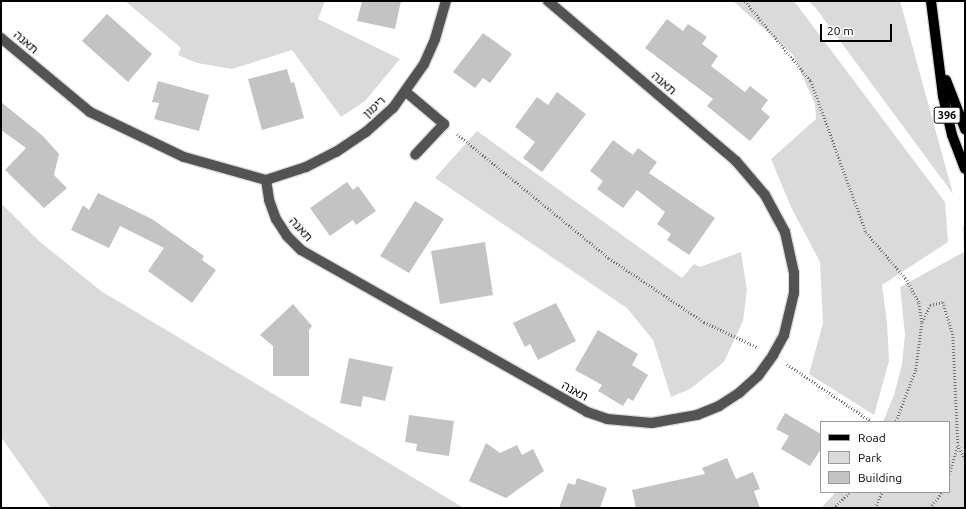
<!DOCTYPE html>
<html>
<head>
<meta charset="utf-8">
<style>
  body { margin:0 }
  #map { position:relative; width:966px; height:509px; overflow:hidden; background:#fff; font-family:Ubuntu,"Noto Sans Hebrew",sans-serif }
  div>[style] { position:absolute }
  .green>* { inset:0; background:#dadada }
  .building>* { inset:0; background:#c3c3c3 }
  .path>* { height:2.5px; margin-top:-1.25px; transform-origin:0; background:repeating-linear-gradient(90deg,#757575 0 1px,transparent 0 3px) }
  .roads { filter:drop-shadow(1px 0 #dbdbdb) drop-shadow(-1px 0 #dbdbdb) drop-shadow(0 1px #dbdbdb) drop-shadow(0 -1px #dbdbdb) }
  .minor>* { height:10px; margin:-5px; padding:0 5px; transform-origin:5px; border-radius:5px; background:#535353 }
  .major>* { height:10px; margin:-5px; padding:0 5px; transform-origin:5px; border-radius:5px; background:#000 }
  span { translate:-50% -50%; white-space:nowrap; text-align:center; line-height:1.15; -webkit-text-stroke:3px #fff; paint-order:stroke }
  .shield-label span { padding:1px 3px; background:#fff; border:1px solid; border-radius:3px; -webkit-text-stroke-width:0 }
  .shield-label { font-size:11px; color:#000; font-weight:700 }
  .street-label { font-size:12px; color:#000 }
  .frame { position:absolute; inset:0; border:2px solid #000; pointer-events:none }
  .legend { position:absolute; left:820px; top:421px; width:130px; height:72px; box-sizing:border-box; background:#fff; border:1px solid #999; margin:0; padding:5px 7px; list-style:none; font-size:12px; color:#000 }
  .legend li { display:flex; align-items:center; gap:8px; height:20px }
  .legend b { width:20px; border:1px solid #999 }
  .scale { position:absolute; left:820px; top:24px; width:72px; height:18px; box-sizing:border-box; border:2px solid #000; border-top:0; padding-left:5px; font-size:12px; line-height:14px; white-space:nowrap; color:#000; -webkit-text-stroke:3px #fff; paint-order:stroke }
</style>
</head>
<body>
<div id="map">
  <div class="green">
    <div style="clip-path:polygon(125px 1px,325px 1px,318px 19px,400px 59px,365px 101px,341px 117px,292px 50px,232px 69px,197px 63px,178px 55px,181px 48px)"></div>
    <div style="clip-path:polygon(733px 1px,794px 1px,945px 202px,948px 242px,882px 285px,887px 322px,889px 361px,874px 415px,809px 374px,823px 323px,820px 262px,791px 207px,771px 159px,816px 119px,815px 104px,793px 55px)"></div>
    <div style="clip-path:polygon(808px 1px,900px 1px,953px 194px,815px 7px)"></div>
    <div style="clip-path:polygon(477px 131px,682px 278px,694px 264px,700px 267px,741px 252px,747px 290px,743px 321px,724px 362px,690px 389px,671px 397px,653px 340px,627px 308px,435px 178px)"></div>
    <div style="clip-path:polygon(1px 203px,39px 241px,101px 291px,464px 508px,51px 508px,1px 437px)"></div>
    <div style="clip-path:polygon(963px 226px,965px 228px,965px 508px,821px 508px,836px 492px,949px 492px,949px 422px,883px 422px,894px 395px,902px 364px,905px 334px,900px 287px,964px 252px)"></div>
  </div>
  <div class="building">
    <div style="clip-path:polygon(362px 1px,401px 1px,395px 29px,357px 21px)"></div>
    <div style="clip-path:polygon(107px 14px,152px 54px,128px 82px,82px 41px)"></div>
    <div style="clip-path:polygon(667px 19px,683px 31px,688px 24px,707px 37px,702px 44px,718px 56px,711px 66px,745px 92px,750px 86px,768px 100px,761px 109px,770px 117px,750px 141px,707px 106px,713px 99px,645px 48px)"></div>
    <div style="clip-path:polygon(483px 33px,512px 54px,490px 83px,483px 78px,475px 88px,453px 72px)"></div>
    <div style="clip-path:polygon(287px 69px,291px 83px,294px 82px,304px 118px,262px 130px,248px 79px)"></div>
    <div style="clip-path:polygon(158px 81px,209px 95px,199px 131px,154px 119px,159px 103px,152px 102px)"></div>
    <div style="clip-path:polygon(557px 92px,586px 114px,542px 172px,523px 158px,535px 142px,515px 127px,537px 97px,548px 105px)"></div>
    <div style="clip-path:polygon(1px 102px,43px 136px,59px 154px,54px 175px,67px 188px,44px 208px,5px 170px,26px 148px,1px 130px)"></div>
    <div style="clip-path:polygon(613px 140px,633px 155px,638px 148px,657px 162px,649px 173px,715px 218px,689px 255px,667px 240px,671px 234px,657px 224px,665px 212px,637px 190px,623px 208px,597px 189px,603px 181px,590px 171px)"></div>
    <div style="clip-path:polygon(347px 182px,353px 190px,358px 186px,376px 211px,356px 225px,353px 220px,330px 236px,310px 208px)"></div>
    <div style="clip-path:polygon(98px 193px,152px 219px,204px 256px,202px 260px,216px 270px,192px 303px,148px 271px,164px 248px,120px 226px,109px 248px,71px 230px,83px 205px,89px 210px)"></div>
    <div style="clip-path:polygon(415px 201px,444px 219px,409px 273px,380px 256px)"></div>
    <div style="clip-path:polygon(485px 242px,493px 295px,440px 304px,431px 251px)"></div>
    <div style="clip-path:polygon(556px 303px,576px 341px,538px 360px,530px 344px,525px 347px,513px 323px)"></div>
    <div style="clip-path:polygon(293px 304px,312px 326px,309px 330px,309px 376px,273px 376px,273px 346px,260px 335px)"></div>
    <div style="clip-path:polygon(598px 330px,638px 354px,632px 365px,648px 375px,633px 401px,628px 398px,623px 406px,598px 391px,602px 385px,575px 370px)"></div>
    <div style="clip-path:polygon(349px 358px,393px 367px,385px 401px,363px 396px,361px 407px,340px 403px)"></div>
    <div style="clip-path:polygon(785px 413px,821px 434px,821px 449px,810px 466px,781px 449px,789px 436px,776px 429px)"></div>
    <div style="clip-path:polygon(409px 415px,454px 421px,449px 456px,416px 451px,417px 444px,405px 442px)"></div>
    <div style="clip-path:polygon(486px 443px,500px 453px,517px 445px,522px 455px,533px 449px,544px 471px,506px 498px,469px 481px)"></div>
    <div style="clip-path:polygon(727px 458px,736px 479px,753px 472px,760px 489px,754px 491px,760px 508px,636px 508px,632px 490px,705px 474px,702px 468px)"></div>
    <div style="clip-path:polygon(577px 478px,607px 488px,600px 508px,559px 508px,568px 483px,575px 485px)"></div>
  </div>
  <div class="path">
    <div style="left:745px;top:1px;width:104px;rotate:50.5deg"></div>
    <div style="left:811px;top:81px;width:161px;rotate:70deg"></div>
    <div style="left:866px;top:232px;width:63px;rotate:49.5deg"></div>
    <div style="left:907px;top:280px;width:26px;rotate:62deg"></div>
    <div style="left:919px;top:303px;width:20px;rotate:81deg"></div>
    <div style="left:922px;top:323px;width:47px;rotate:97.3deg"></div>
    <div style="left:916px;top:370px;width:56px;rotate:111deg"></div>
    <div style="left:457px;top:134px;width:196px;rotate:39.2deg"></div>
    <div style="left:609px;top:258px;width:115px;rotate:34deg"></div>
    <div style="left:704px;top:322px;width:59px;rotate:25.3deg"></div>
    <div style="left:922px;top:322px;width:19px;rotate:-65deg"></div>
    <div style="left:930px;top:305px;width:13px;rotate:-13deg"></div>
    <div style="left:943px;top:302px;width:34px;rotate:73deg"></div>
    <div style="left:953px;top:334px;width:111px;rotate:87.4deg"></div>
    <div style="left:787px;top:364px;width:103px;rotate:34.3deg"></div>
    <div style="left:949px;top:474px;width:30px;rotate:-73deg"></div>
    <div style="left:958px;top:445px;width:16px;rotate:63deg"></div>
    <div style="left:833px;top:508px;width:23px;rotate:-43deg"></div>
    <div style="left:875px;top:508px;width:17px;rotate:-66deg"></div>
    <div style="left:930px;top:508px;width:20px;rotate:-53deg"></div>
  </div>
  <div class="roads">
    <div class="minor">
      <div style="left:1px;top:38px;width:116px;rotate:39.7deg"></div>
      <div style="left:90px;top:112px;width:104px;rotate:25.6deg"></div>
      <div style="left:184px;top:157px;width:85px;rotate:15.7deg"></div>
      <div style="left:406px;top:92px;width:50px;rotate:40.1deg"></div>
      <div style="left:444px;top:124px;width:42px;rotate:133.1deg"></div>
      <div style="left:266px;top:180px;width:20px;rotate:81deg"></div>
      <div style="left:269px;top:200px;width:20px;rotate:70deg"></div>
      <div style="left:276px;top:219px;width:20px;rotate:57deg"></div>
      <div style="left:287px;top:236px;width:20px;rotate:45deg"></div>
      <div style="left:301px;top:250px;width:329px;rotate:29.5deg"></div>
      <div style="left:587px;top:412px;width:21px;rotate:19deg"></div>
      <div style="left:607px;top:419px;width:45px;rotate:5.1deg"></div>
      <div style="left:652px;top:423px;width:46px;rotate:-10.1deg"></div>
      <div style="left:697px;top:415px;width:24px;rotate:-22deg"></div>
      <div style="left:719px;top:406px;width:24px;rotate:-33deg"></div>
      <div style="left:739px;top:393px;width:25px;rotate:-42deg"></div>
      <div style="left:758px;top:376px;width:26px;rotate:-54deg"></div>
      <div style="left:773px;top:355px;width:23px;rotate:-61deg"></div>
      <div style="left:784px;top:335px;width:43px;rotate:-76.6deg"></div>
      <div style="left:794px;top:293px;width:20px;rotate:-90deg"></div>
      <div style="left:794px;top:273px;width:42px;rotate:-102.4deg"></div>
      <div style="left:785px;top:232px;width:42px;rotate:-118.4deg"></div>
      <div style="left:765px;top:195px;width:45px;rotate:-130.5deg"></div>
      <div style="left:736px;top:161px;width:247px;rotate:-139.6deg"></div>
      <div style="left:266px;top:180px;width:42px;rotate:-18deg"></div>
      <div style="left:306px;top:167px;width:34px;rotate:-27deg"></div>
      <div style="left:336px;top:152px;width:36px;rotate:-34deg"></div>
      <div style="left:366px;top:132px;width:36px;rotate:-42deg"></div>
      <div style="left:393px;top:108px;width:54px;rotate:-54.8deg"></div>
      <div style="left:424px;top:64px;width:27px;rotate:-66deg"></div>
      <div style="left:435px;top:39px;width:40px;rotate:-74deg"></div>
    </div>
    <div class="major">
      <div style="left:931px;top:1px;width:96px;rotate:82.8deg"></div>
      <div style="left:943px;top:96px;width:40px;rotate:77deg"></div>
      <div style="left:952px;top:135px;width:36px;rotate:69deg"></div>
      <div style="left:946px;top:80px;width:53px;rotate:68.8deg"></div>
    </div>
  </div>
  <div class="shield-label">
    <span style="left:947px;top:115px">396</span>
  </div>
  <div class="street-label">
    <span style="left:26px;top:42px;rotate:41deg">תאנה</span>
    <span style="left:664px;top:83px;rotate:41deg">תאנה</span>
    <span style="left:374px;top:107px;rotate:-43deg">רימון</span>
    <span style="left:301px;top:229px;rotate:48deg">תאנה</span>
    <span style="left:575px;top:391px;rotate:29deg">תאנה</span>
  </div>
  <div class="frame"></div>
  <ul class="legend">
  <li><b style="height:5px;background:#000"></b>Road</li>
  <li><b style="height:11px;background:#dadada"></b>Park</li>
  <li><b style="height:11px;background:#c3c3c3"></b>Building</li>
  </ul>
  <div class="scale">20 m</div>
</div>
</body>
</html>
